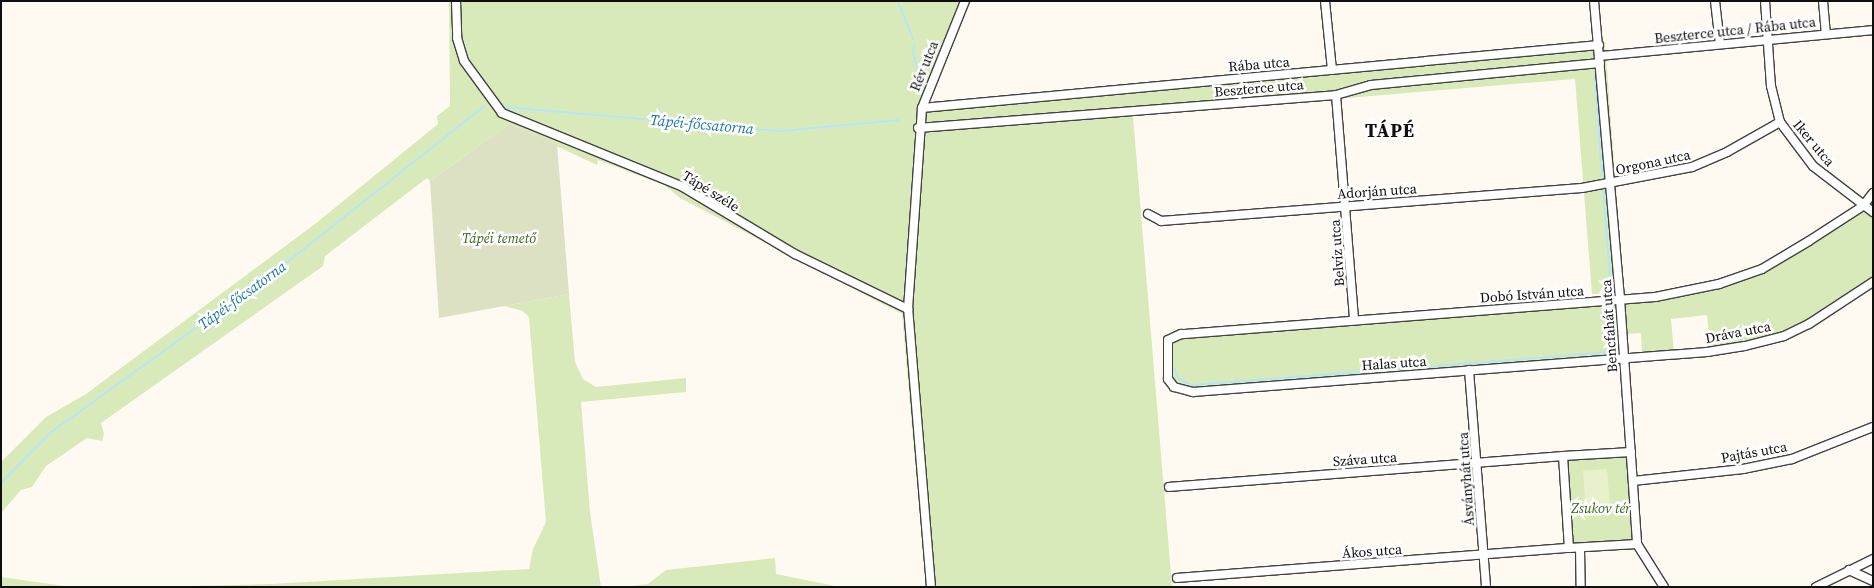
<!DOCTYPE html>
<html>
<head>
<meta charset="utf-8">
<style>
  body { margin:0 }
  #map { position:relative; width:1874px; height:588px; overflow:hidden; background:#fffaf1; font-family:"Source Serif 4",serif }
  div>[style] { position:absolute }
  .green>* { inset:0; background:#d9eaba }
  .cemetery>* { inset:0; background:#dbe1c2 }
  .pitch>* { inset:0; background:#e9f1cc }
  .stream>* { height:2px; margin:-1px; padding:0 1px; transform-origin:1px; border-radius:1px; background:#b6e6f6 }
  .roads { filter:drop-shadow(1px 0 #424242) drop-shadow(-1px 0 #424242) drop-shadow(0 1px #424242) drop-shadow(0 -1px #424242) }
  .minor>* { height:8px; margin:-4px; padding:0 4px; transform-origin:4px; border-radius:4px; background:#fff }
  span { translate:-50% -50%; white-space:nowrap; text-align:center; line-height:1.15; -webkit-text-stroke:5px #fff; paint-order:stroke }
  .street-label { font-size:14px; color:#0f0f0f }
  .park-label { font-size:14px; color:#37671f; font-style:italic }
  .water-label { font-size:15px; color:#1876a1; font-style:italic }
  .district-label { font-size:19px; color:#0f0f0f; font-weight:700; letter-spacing:1px }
  .frame { position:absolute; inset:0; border:2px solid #0f0f0f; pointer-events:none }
</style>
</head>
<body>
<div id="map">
  <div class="green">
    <div style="clip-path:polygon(449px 1px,971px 1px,927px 104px,1605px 42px,1624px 293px,1592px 294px,1575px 79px,1133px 116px,1172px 587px,926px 587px,902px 314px,680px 198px,664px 185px,598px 160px,597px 165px,509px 124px,430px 181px,427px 178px,325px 256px,323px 266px,101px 423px,104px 434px,102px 441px,87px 438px,46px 466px,32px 487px,21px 490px,1px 513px,1px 462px,46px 417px,86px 394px,315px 224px,438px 124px,437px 116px,450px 106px)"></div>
    <div style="clip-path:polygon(1863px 212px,1873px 217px,1873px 279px,1811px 320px,1781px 334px,1710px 347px,1707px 315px,1671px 319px,1674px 352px,1642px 355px,1641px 333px,1626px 334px,1625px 302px,1693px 294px,1762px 272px)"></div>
    <div style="clip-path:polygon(569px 294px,575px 362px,583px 379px,596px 387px,686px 378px,686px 392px,581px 402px,590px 512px,601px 587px,144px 587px,272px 584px,529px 569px,533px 549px,546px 522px,529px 317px,523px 311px,504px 306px)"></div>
    <div style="clip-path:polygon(1616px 304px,1619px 356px,1192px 391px,1173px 384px,1169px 347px,1171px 342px,1184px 336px)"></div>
    <div style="clip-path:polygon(1631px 452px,1637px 544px,1569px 548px,1563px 456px)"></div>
    <div style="clip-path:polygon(775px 558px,776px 574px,840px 587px,622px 587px,648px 584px,666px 570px)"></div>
    <div style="clip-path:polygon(1px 577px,71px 587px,1px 587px)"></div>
  </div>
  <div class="cemetery">
    <div style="clip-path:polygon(509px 124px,557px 144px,569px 294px,439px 318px,430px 181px)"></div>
  </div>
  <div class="pitch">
    <div style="clip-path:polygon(1607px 469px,1610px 507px,1586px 509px,1583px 471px)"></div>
  </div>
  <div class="stream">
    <div style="left:898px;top:1px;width:41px;rotate:68.5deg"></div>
    <div style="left:914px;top:45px;width:8px;rotate:97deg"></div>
    <div style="left:913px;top:53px;width:34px;rotate:73deg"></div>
    <div style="left:1595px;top:77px;width:99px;rotate:86deg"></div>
    <div style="left:922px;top:89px;width:6px;rotate:-72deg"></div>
    <div style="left:505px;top:107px;width:278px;rotate:5deg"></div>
    <div style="left:782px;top:131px;width:117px;rotate:-5.4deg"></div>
    <div style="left:1603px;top:187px;width:104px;rotate:85.6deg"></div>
    <div style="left:1613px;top:306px;width:45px;rotate:87.5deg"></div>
    <div style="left:1173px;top:368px;width:13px;rotate:61deg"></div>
    <div style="left:1179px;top:379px;width:14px;rotate:25deg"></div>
    <div style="left:1192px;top:385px;width:424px;rotate:-4.5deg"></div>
    <div style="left:1px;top:483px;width:70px;rotate:-45.6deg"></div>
    <div style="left:50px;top:433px;width:296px;rotate:-35.8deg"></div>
    <div style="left:290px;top:260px;width:248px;rotate:-38.4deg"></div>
  </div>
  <div class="roads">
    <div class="minor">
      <div style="left:456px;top:1px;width:37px;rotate:88deg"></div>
      <div style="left:457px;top:38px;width:24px;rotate:73deg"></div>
      <div style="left:464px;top:61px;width:64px;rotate:53.8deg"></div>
      <div style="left:502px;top:113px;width:196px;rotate:22.2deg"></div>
      <div style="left:683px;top:187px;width:131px;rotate:30.9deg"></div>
      <div style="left:795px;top:254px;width:126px;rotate:26deg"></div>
      <div style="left:1325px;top:1px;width:69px;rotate:84.2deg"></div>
      <div style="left:1594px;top:1px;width:299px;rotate:85deg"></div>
      <div style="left:1620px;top:299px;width:246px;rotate:86deg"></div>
      <div style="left:1637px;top:544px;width:51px;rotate:57.9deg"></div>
      <div style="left:1715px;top:1px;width:43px;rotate:83.4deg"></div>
      <div style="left:1765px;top:1px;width:85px;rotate:86deg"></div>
      <div style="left:1771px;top:86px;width:37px;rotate:76deg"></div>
      <div style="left:1780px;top:122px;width:55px;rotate:53.1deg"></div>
      <div style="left:1813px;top:166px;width:76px;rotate:37.5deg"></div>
      <div style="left:1823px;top:1px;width:33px;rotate:85deg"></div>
      <div style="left:1600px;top:56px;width:274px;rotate:-5.4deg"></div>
      <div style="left:1336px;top:95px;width:226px;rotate:85.4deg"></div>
      <div style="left:922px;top:108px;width:680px;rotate:-5.32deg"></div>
      <div style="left:918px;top:128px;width:419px;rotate:-4.5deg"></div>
      <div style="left:1336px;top:95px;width:36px;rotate:-16deg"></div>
      <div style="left:1371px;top:85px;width:230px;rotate:-5.5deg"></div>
      <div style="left:1873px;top:193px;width:16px;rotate:128deg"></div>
      <div style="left:1863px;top:206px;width:64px;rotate:147.1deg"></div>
      <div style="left:1809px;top:241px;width:55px;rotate:149.2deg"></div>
      <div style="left:1762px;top:269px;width:46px;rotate:160.8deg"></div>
      <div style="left:1719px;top:284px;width:65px;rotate:168.5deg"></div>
      <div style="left:1655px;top:297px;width:475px;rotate:175.5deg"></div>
      <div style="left:1181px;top:334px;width:14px;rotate:155deg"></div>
      <div style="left:1168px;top:340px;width:39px;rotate:90deg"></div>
      <div style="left:1168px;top:379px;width:10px;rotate:53deg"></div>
      <div style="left:1174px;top:387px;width:20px;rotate:15deg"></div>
      <div style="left:1193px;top:392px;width:516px;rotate:-4.45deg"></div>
      <div style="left:1707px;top:352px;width:38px;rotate:-9deg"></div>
      <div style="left:1745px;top:346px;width:40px;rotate:-14.4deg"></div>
      <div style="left:1784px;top:336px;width:28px;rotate:-26deg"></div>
      <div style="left:1809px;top:324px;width:77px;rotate:-33.3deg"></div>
      <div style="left:1148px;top:214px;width:15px;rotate:28deg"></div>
      <div style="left:1161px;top:221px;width:422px;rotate:-4.5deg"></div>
      <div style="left:1582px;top:188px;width:112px;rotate:-10.8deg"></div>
      <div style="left:1692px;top:167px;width:38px;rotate:-23deg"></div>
      <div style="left:1727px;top:152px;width:61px;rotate:-29.5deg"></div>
      <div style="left:1469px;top:370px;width:218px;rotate:85.5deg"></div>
      <div style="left:1631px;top:452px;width:68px;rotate:176.6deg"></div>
      <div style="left:1563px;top:456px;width:92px;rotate:86.3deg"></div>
      <div style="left:1569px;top:548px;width:68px;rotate:-3.4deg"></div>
      <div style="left:1633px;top:481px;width:111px;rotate:-6.2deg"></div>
      <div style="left:1743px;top:469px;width:50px;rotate:-11.5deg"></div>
      <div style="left:1792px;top:459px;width:87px;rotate:-21.6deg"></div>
      <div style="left:1169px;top:487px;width:395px;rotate:-4.5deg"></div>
      <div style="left:1580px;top:548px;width:39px;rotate:89deg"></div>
      <div style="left:1849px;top:570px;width:26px;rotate:25deg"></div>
      <div style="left:1177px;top:578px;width:393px;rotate:-4.4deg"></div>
      <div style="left:931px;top:587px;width:279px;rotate:-94.7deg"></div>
      <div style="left:908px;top:309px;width:201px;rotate:-86deg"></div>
      <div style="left:922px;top:108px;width:115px;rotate:-68.1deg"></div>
      <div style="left:1816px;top:587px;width:64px;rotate:-26.2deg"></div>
    </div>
  </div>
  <div class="street-label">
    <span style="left:1735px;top:30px;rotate:-6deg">Beszterce utca / Rába utca</span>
    <span style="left:1259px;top:64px;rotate:-5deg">Rába utca</span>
    <span style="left:924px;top:66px;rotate:-68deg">Rév utca</span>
    <span style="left:1259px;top:88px;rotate:-5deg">Beszterce utca</span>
    <span style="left:1814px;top:143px;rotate:50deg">Iker utca</span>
    <span style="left:1653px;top:162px;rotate:-12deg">Orgona utca</span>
    <span style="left:711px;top:191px;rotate:32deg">Tápé széle</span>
    <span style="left:1377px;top:191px;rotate:-4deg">Adorján utca</span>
    <span style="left:1337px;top:253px;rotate:-94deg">Belvíz utca</span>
    <span style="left:1532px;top:294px;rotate:-4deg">Dobó István utca</span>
    <span style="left:1609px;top:326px;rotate:-94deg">Bencfahát utca</span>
    <span style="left:1738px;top:332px;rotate:-11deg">Dráva utca</span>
    <span style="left:1394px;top:363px;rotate:-4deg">Halas utca</span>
    <span style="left:1754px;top:452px;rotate:-10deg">Pajtás utca</span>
    <span style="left:1365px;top:459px;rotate:-4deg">Száva utca</span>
    <span style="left:1466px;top:479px;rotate:-94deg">Ásványhát utca</span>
    <span style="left:1372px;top:551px;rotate:-4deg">Ákos utca</span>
  </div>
  <div class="park-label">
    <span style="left:499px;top:238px">Tápéi temető</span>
    <span style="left:1601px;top:508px">Zsukov tér</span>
  </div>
  <div class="water-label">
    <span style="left:702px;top:124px;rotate:5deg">Tápéi-főcsatorna</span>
    <span style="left:242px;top:295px;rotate:-36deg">Tápéi-főcsatorna</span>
  </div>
  <div class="district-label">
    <span style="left:1390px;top:131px">TÁPÉ</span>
  </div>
  <div class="frame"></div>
</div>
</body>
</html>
